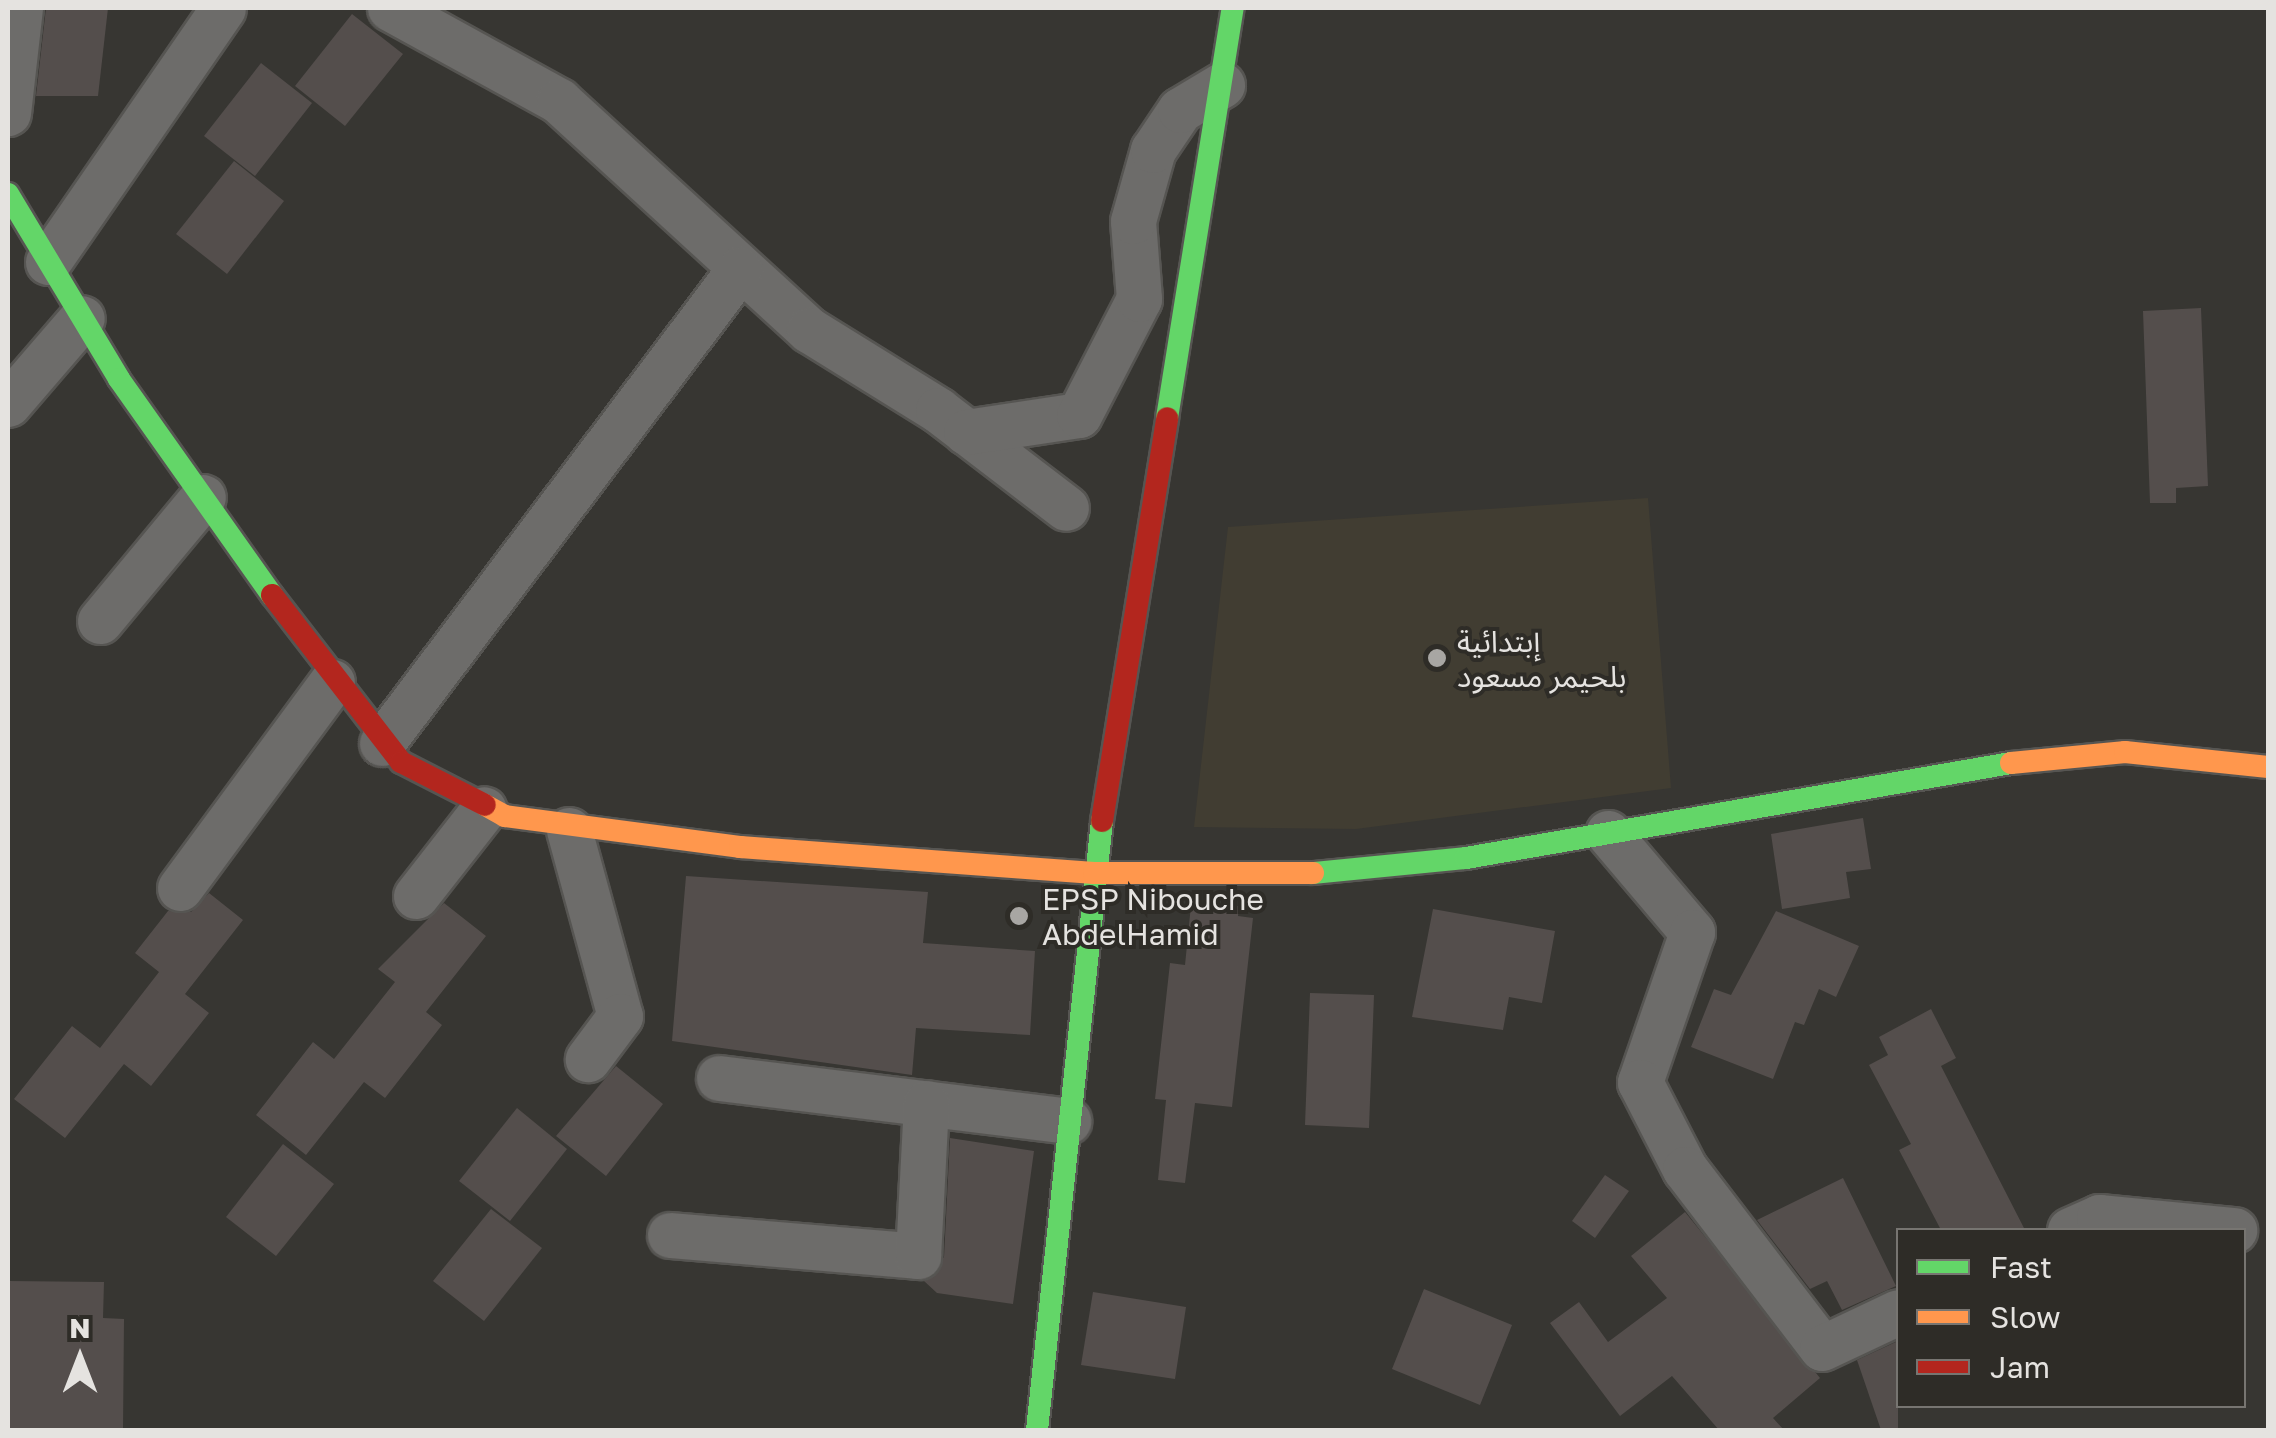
<!DOCTYPE html>
<html>
<head>
<meta charset="utf-8">
<style>
  body { margin:0 }
  #map { position:relative; width:2276px; height:1438px; overflow:hidden; background:#373632; font-family:"Golos Text","Noto Sans Arabic",sans-serif }
  div>[style] { position:absolute }
  .built>* { inset:0; background:#413d32 }
  .building>* { inset:0; background:#544e4c }
  .roads { filter:drop-shadow(2px 0 #565552) drop-shadow(-2px 0 #565552) drop-shadow(0 2px #565552) drop-shadow(0 -2px #565552) }
  .street>* { height:45px; margin:-22.5px; padding:0 22.5px; transform-origin:22.5px; border-radius:22.5px; background:#6d6c6a }
  .fast>* { height:22px; margin:-11px; padding:0 11px; transform-origin:11px; border-radius:11px; background:#63d668 }
  .slow>* { height:22px; margin:-11px; padding:0 11px; transform-origin:11px; border-radius:11px; background:#ff974d }
  .jam>* { height:22px; margin:-11px; padding:0 11px; transform-origin:11px; border-radius:11px; background:#b3261e }
  .dots>* { width:28px; height:28px; translate:-50% -50%; box-sizing:border-box; border:5px solid #2e2c27; border-radius:50% }
  span { translate:-50% -50%; white-space:nowrap; text-align:center; line-height:1.15; -webkit-text-stroke:8px #2e2c27; paint-order:stroke }
  .poi-label { font-size:30px; color:#e5e3e0 }
  .left { translate:0 -50%; text-align:left }
  .frame { position:absolute; inset:0; border:10px solid #e5e3e0; pointer-events:none }
  .legend { position:absolute; left:1896px; top:1228px; width:350px; height:180px; box-sizing:border-box; background:#2e2c27; border:2px solid #777571; margin:0; padding:12px 18px; list-style:none; font-size:30px; color:#e5e3e0 }
  .legend li { display:flex; align-items:center; gap:20px; height:50px }
  .legend b { width:50px; border:2px solid #777571 }
  .north { position:absolute; left:30px; top:1308px; width:100px; height:100px; -webkit-text-stroke:8px #2e2c27; paint-order:stroke; rotate:0deg; font-size:28px; font-weight:700; line-height:40px; text-align:center; color:#e5e3e0 }
  .north::after { content:''; display:block; margin:auto; width:35px; height:45px; background:#e5e3e0; clip-path:polygon(50% 0,100% 100%,50% 72%,0 100%) }
</style>
</head>
<body>
<div id="map">
  <div class="built">
    <div style="clip-path:polygon(1648px 498px,1671px 788px,1356px 829px,1194px 827px,1228px 527px)"></div>
  </div>
  <div class="building">
    <div style="clip-path:polygon(46px 8px,108px 8px,98px 96px,36px 96px)"></div>
    <div style="clip-path:polygon(352px 14px,403px 54px,345px 126px,295px 86px)"></div>
    <div style="clip-path:polygon(261px 63px,312px 103px,255px 176px,204px 136px)"></div>
    <div style="clip-path:polygon(234px 161px,284px 201px,227px 274px,176px 234px)"></div>
    <div style="clip-path:polygon(2201px 308px,2208px 486px,2176px 488px,2176px 503px,2150px 503px,2143px 311px)"></div>
    <div style="clip-path:polygon(1863px 818px,1871px 869px,1846px 872px,1850px 898px,1782px 909px,1771px 834px)"></div>
    <div style="clip-path:polygon(686px 876px,928px 892px,923px 943px,1035px 951px,1030px 1035px,916px 1028px,912px 1075px,672px 1041px)"></div>
    <div style="clip-path:polygon(209px 893px,243px 920px,185px 994px,209px 1013px,151px 1086px,124px 1064px,65px 1138px,14px 1099px,72px 1026px,100px 1048px,159px 972px,135px 953px,168px 911px,191px 912px)"></div>
    <div style="clip-path:polygon(444px 903px,486px 936px,426px 1012px,442px 1025px,385px 1098px,364px 1082px,306px 1155px,256px 1115px,313px 1042px,334px 1059px,395px 982px,378px 969px)"></div>
    <div style="clip-path:polygon(1191px 905px,1239px 906px,1238px 916px,1253px 918px,1232px 1107px,1195px 1103px,1185px 1183px,1158px 1180px,1166px 1100px,1155px 1099px,1170px 963px,1185px 965px)"></div>
    <div style="clip-path:polygon(1433px 909px,1555px 931px,1542px 1003px,1509px 997px,1503px 1030px,1412px 1017px)"></div>
    <div style="clip-path:polygon(1776px 911px,1859px 946px,1836px 997px,1819px 989px,1804px 1025px,1795px 1022px,1773px 1079px,1691px 1047px,1714px 989px,1731px 995px)"></div>
    <div style="clip-path:polygon(1310px 993px,1374px 995px,1369px 1128px,1305px 1125px)"></div>
    <div style="clip-path:polygon(1931px 1009px,1956px 1058px,1941px 1066px,2025px 1230px,1941px 1230px,1899px 1150px,1911px 1144px,1869px 1065px,1888px 1055px,1879px 1037px)"></div>
    <div style="clip-path:polygon(616px 1066px,663px 1104px,606px 1176px,556px 1136px)"></div>
    <div style="clip-path:polygon(517px 1108px,567px 1149px,510px 1221px,459px 1181px)"></div>
    <div style="clip-path:polygon(950px 1138px,1034px 1151px,1013px 1304px,937px 1293px,924px 1281px,944px 1257px)"></div>
    <div style="clip-path:polygon(283px 1144px,334px 1184px,276px 1256px,226px 1217px)"></div>
    <div style="clip-path:polygon(1605px 1175px,1629px 1191px,1595px 1238px,1572px 1221px)"></div>
    <div style="clip-path:polygon(1843px 1178px,1896px 1286px,1842px 1310px,1827px 1281px,1810px 1289px,1757px 1220px)"></div>
    <div style="clip-path:polygon(491px 1209px,542px 1248px,484px 1321px,433px 1281px)"></div>
    <div style="clip-path:polygon(1685px 1212px,1820px 1378px,1773px 1418px,1784px 1430px,1719px 1430px,1672px 1376px,1620px 1416px,1550px 1323px,1579px 1302px,1608px 1342px,1667px 1298px,1631px 1256px)"></div>
    <div style="clip-path:polygon(8px 1281px,104px 1282px,103px 1318px,124px 1319px,123px 1430px,8px 1430px)"></div>
    <div style="clip-path:polygon(1424px 1289px,1512px 1325px,1480px 1405px,1392px 1369px)"></div>
    <div style="clip-path:polygon(1093px 1292px,1186px 1307px,1175px 1379px,1081px 1365px)"></div>
    <div style="clip-path:polygon(1898px 1341px,1898px 1430px,1881px 1430px,1857px 1360px)"></div>
  </div>
  <div class="roads">
    <div class="street">
      <div style="left:390px;top:8px;width:193px;rotate:28.8deg"></div>
      <div style="left:559px;top:101px;width:339px;rotate:42.5deg"></div>
      <div style="left:809px;top:330px;width:152px;rotate:31.8deg"></div>
      <div style="left:938px;top:410px;width:161px;rotate:37.4deg"></div>
      <div style="left:8px;top:113px;width:106px;rotate:-83.5deg"></div>
      <div style="left:48px;top:262px;width:308px;rotate:-55.4deg"></div>
      <div style="left:8px;top:404px;width:113px;rotate:-49.3deg"></div>
      <div style="left:966px;top:432px;width:114px;rotate:-8.6deg"></div>
      <div style="left:1079px;top:415px;width:131px;rotate:-62.7deg"></div>
      <div style="left:1139px;top:299px;width:78px;rotate:-94.4deg"></div>
      <div style="left:1133px;top:221px;width:74px;rotate:-74.3deg"></div>
      <div style="left:1153px;top:150px;width:48px;rotate:-56deg"></div>
      <div style="left:1180px;top:110px;width:49px;rotate:-30.8deg"></div>
      <div style="left:100px;top:621px;width:161px;rotate:-50.3deg"></div>
      <div style="left:382px;top:743px;width:593px;rotate:-52.96deg"></div>
      <div style="left:569px;top:830px;width:193px;rotate:74.7deg"></div>
      <div style="left:620px;top:1016px;width:54px;rotate:126.7deg"></div>
      <div style="left:1608px;top:833px;width:130px;rotate:49.7deg"></div>
      <div style="left:1692px;top:932px;width:159px;rotate:109.1deg"></div>
      <div style="left:1640px;top:1082px;width:98px;rotate:62.7deg"></div>
      <div style="left:1685px;top:1169px;width:225px;rotate:52.6deg"></div>
      <div style="left:1822px;top:1348px;width:84px;rotate:-25.3deg"></div>
      <div style="left:180px;top:888px;width:256px;rotate:-53.6deg"></div>
      <div style="left:416px;top:896px;width:110px;rotate:-52deg"></div>
      <div style="left:719px;top:1078px;width:352px;rotate:7deg"></div>
      <div style="left:2070px;top:1230px;width:32px;rotate:-24deg"></div>
      <div style="left:2099px;top:1217px;width:136px;rotate:5.5deg"></div>
      <div style="left:670px;top:1235px;width:249px;rotate:4.8deg"></div>
      <div style="left:918px;top:1256px;width:153px;rotate:-87deg"></div>
    </div>
    <div class="fast">
      <div style="left:8px;top:194px;width:216px;rotate:59deg"></div>
      <div style="left:119px;top:379px;width:265px;rotate:54.7deg"></div>
      <div style="left:1167px;top:418px;width:415px;rotate:-80.9deg"></div>
      <div style="left:1313px;top:873px;width:154px;rotate:-5.6deg"></div>
      <div style="left:1466px;top:858px;width:553px;rotate:-9.89deg"></div>
      <div style="left:1037px;top:1430px;width:612px;rotate:-83.91deg"></div>
    </div>
    <div class="slow">
      <div style="left:2011px;top:763px;width:115px;rotate:-5.5deg"></div>
      <div style="left:2125px;top:752px;width:144px;rotate:6deg"></div>
      <div style="left:485px;top:805px;width:23px;rotate:29deg"></div>
      <div style="left:505px;top:816px;width:237px;rotate:7.5deg"></div>
      <div style="left:740px;top:847px;width:355px;rotate:4.2deg"></div>
      <div style="left:1094px;top:873px;width:219px"></div>
    </div>
    <div class="jam">
      <div style="left:272px;top:595px;width:211px;rotate:52.3deg"></div>
      <div style="left:401px;top:762px;width:94px;rotate:27.1deg"></div>
      <div style="left:1102px;top:821px;width:408px;rotate:-80.8deg"></div>
    </div>
  </div>
  <div class="dots">
    <div style="left:1437px;top:658px;background:#a8a6a3"></div>
    <div style="left:1019px;top:916px;background:#a8a6a3"></div>
  </div>
  <div class="poi-label">
    <span class="left" style="left:1457px;top:658px">إبتدائية<br>بلحيمر مسعود</span>
    <span class="left" style="left:1042px;top:916px">EPSP Nibouche<br>AbdelHamid</span>
  </div>
  <div class="frame"></div>
  <ul class="legend">
  <li><b style="height:12px;background:#63d668"></b>Fast</li>
  <li><b style="height:12px;background:#ff974d"></b>Slow</li>
  <li><b style="height:12px;background:#b3261e"></b>Jam</li>
  </ul>
  <div class="north">N</div>
</div>
</body>
</html>
